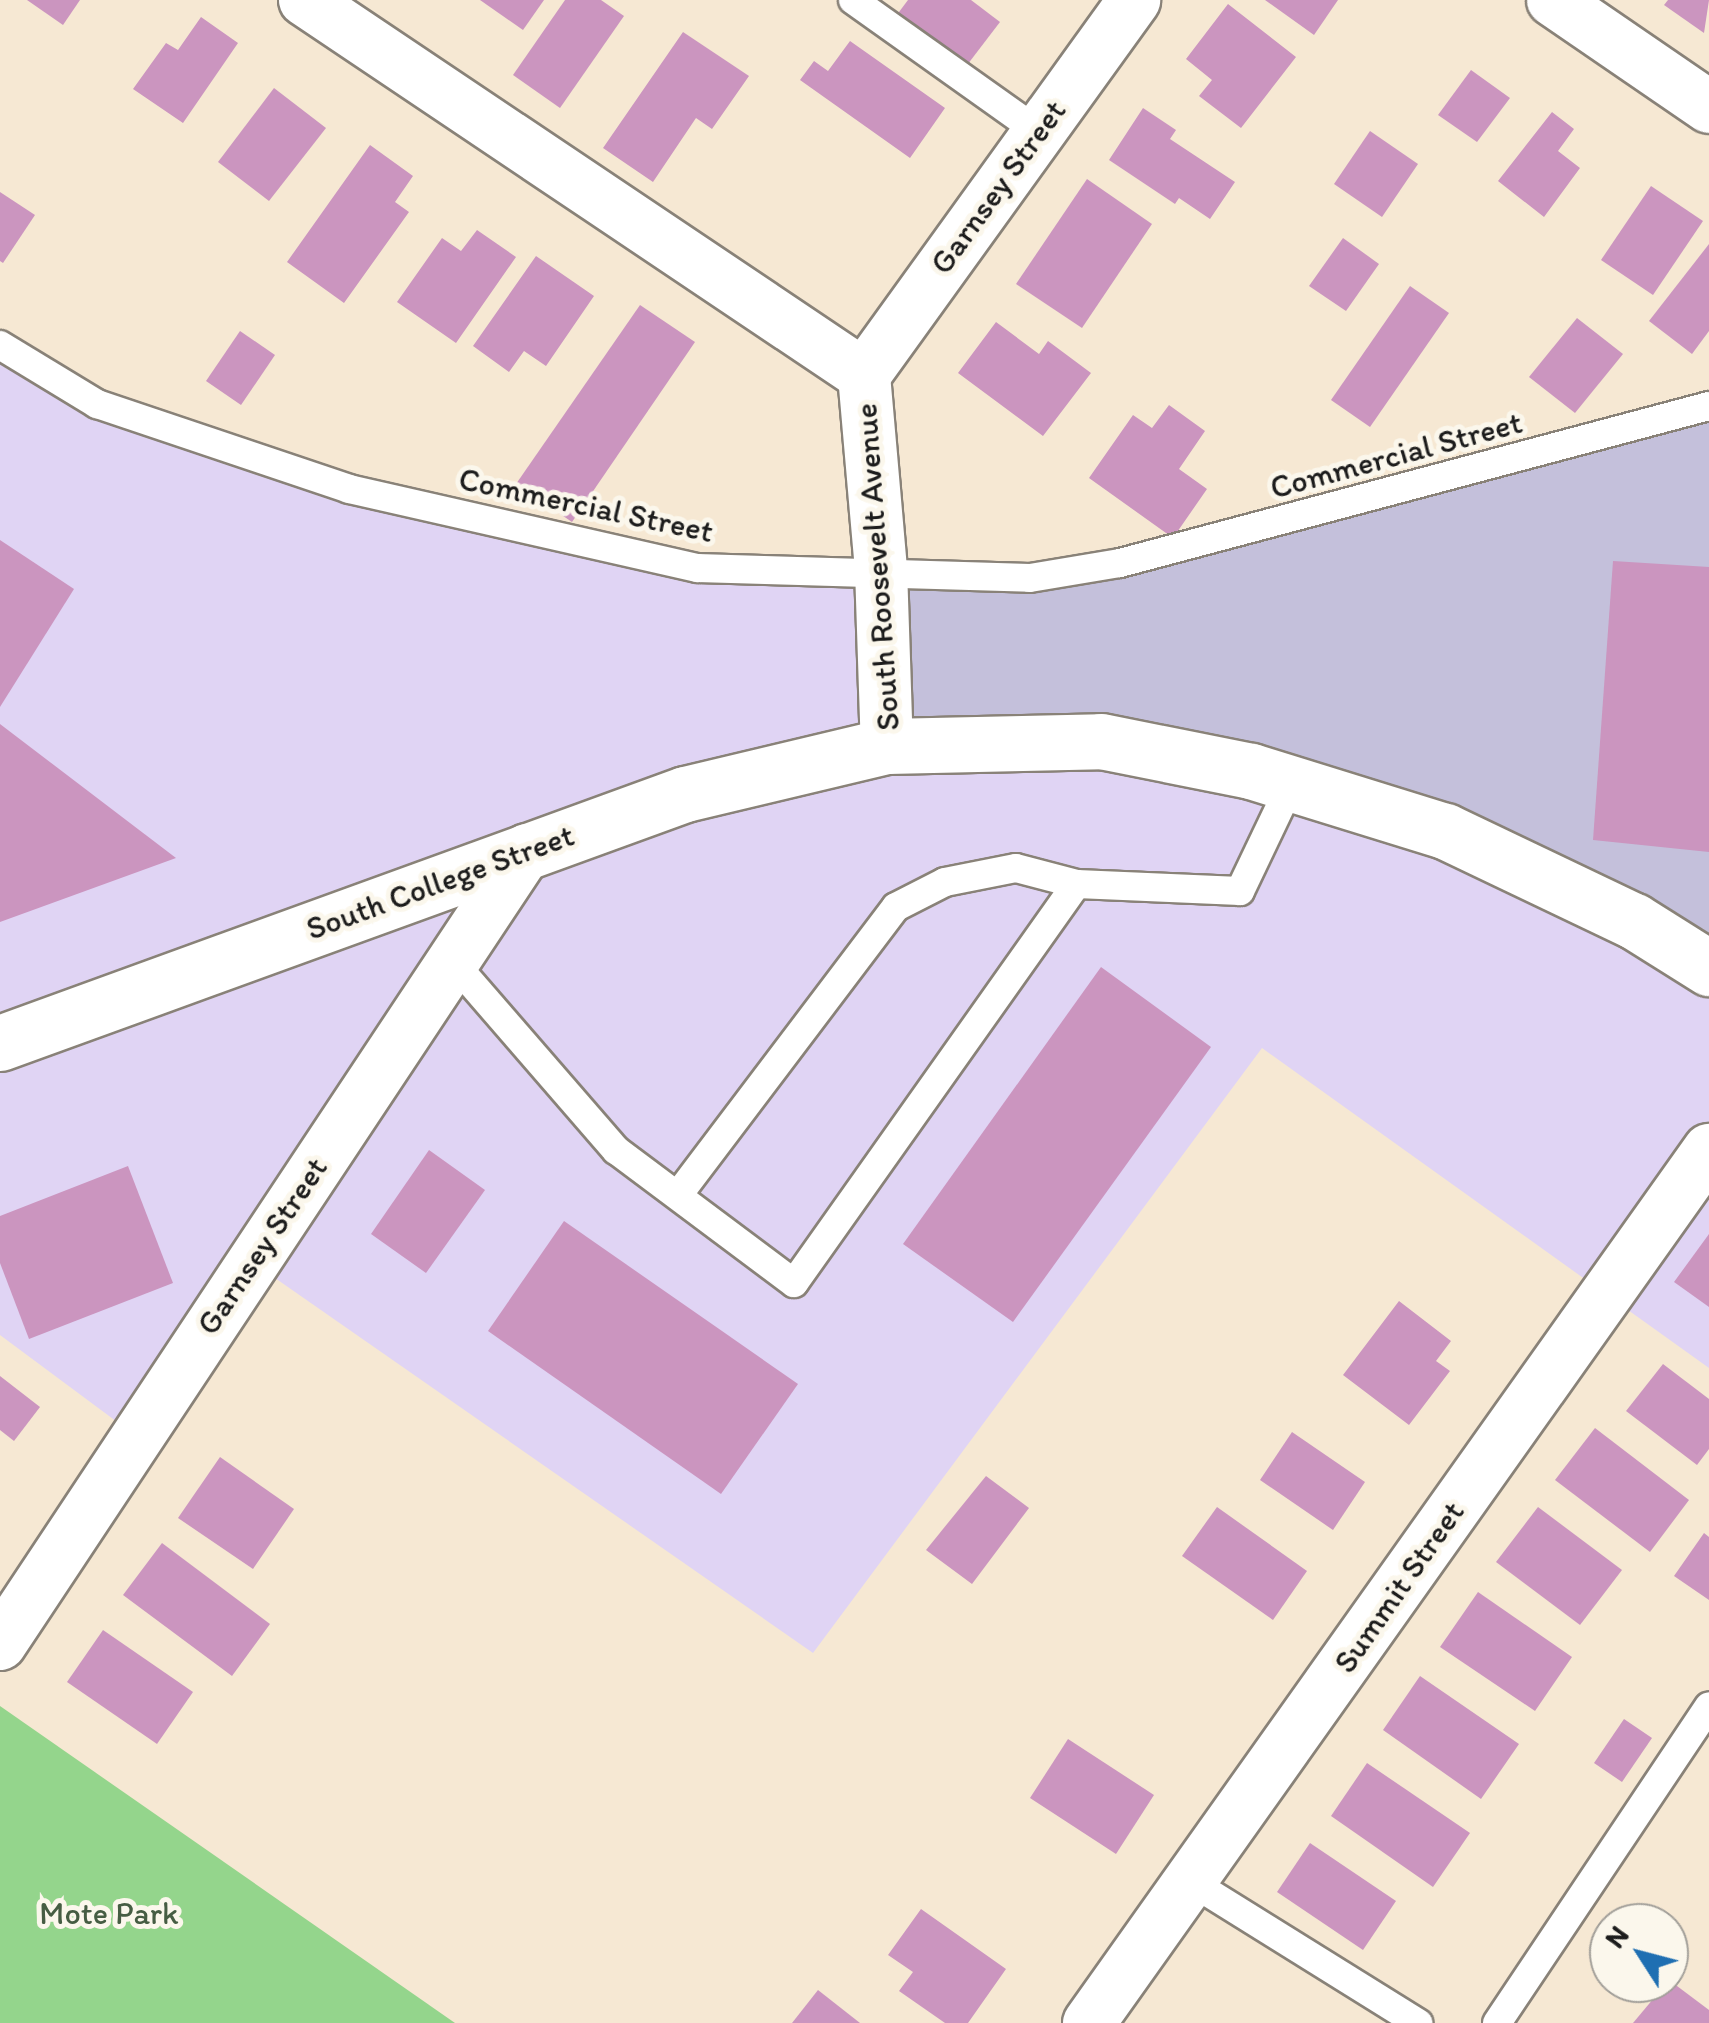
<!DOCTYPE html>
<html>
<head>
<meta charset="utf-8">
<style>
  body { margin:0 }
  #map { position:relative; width:1709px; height:2023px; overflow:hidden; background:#f6e8d3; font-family:Itim,sans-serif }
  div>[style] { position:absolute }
  .built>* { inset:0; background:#e0d4f4 }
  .industrial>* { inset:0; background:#c4c0db }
  .green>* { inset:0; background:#94d58c }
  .building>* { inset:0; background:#cb95bf }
  .roads { filter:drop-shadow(2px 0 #898278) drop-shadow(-2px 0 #898278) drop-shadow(0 2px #898278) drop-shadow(0 -2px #898278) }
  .lane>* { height:28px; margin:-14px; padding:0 14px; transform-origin:14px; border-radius:14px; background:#fff }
  .street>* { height:52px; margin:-26px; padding:0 26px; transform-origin:26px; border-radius:26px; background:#fff }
  .secondary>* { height:55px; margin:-27.5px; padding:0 27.5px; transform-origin:27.5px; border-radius:27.5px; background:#fff }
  span { translate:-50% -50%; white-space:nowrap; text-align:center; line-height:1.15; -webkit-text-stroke:10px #fbf7ec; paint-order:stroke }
  .street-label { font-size:32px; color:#1c1c1c }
  .park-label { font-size:32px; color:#465d43 }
  .north { position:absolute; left:1589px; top:1903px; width:100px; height:100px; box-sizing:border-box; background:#fbf7ec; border:2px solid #a29f99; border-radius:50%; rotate:306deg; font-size:28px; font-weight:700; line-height:40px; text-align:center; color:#1c1c1c }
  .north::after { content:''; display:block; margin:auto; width:35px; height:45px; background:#1f6fb2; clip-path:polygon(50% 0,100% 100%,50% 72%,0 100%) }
</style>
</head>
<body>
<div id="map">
  <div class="built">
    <div style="clip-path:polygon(0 345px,97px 404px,349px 489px,697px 568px,881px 569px,1251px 771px,1709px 968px,1709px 1368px,1262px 1048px,813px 1653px,252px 1262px,136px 1436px,0 1335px)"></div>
  </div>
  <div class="industrial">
    <div style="clip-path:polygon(1709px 406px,1709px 968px,1251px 771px,887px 746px,881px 569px,1030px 578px)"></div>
  </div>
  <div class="green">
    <div style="clip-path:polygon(0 1706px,455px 2023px,0 2023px)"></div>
  </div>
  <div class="building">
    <div style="clip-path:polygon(27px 0,80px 0,63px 25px)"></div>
    <div style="clip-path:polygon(480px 0,544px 0,523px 30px)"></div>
    <div style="clip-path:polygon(565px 0,601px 0,624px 16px,560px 108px,513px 75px)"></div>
    <div style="clip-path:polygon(908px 0,971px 0,1000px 22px,961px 73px,893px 20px)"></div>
    <div style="clip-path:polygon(1265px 0,1338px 0,1314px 35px)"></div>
    <div style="clip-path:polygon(1668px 0,1709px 0,1704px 33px,1664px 5px)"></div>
    <div style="clip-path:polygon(1228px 4px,1296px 57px,1241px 128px,1199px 96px,1212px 80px,1186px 59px)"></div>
    <div style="clip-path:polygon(201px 17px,238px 43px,183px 123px,133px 89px,166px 43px,178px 50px)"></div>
    <div style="clip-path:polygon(683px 32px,749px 76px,712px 129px,696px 118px,653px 182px,603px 148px)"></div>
    <div style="clip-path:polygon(850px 41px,945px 108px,910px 158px,800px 80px,814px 61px,828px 71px)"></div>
    <div style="clip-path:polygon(1471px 70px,1510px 98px,1477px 142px,1438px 115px)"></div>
    <div style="clip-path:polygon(274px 88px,326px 128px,269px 201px,218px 162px)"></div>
    <div style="clip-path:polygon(1143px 108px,1176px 130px,1170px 139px,1235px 182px,1210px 219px,1179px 198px,1175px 204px,1109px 160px)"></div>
    <div style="clip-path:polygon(1552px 112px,1574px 129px,1558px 151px,1580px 168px,1544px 217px,1498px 181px)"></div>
    <div style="clip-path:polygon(1370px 131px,1418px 164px,1382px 217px,1334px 184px)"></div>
    <div style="clip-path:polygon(370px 145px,413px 176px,395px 202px,409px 212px,344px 303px,287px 262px)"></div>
    <div style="clip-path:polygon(1087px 179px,1152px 224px,1082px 328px,1016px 284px)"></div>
    <div style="clip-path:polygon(1651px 186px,1703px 221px,1653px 295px,1601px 260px)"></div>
    <div style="clip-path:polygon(0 192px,35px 215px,3px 263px,0 261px)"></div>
    <div style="clip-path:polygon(477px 230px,516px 257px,456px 343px,397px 302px,442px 238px,461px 251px)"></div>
    <div style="clip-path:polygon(1343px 238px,1379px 264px,1346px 311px,1309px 286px)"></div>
    <div style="clip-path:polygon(1709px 244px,1709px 331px,1692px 354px,1649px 321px)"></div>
    <div style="clip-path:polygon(536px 256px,594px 296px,546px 366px,524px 351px,509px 372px,473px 346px)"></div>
    <div style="clip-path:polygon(1410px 286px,1449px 313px,1370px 427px,1331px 400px)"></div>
    <div style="clip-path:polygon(640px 305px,695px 342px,572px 522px,516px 484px)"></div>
    <div style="clip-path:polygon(1577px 318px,1623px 354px,1575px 413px,1529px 377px)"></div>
    <div style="clip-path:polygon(996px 322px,1039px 354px,1048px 341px,1091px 373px,1043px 436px,958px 373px)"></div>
    <div style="clip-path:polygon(240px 331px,275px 355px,241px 405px,206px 381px)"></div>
    <div style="clip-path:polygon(1169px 405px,1205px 431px,1179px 469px,1207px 489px,1173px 538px,1089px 478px,1133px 415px,1152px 428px)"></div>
    <div style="clip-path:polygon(0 540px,74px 589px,0 707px)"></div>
    <div style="clip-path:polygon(1613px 561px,1709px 567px,1709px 852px,1593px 840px)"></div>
    <div style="clip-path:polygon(0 724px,176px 858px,0 922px)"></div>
    <div style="clip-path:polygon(1101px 967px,1211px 1047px,1013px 1322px,903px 1244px)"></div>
    <div style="clip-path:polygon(429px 1150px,485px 1190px,426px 1273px,371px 1234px)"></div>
    <div style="clip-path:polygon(128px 1166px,173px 1283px,29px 1339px,0 1263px,0 1216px)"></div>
    <div style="clip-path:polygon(564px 1221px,798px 1384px,721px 1494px,488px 1331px)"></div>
    <div style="clip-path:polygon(1709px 1234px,1709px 1307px,1674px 1282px)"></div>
    <div style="clip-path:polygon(1399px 1301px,1451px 1341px,1436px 1361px,1450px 1371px,1409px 1425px,1343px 1375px)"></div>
    <div style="clip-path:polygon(1663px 1364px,1709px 1399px,1709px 1449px,1697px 1465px,1626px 1411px)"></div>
    <div style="clip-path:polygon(0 1376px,40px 1407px,14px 1441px,0 1430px)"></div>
    <div style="clip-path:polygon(1595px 1428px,1689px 1500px,1650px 1552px,1555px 1480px)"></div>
    <div style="clip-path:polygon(1292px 1432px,1365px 1482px,1333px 1530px,1260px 1480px)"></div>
    <div style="clip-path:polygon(220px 1457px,294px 1509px,253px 1569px,178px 1518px)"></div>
    <div style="clip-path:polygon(986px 1476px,1029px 1508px,972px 1584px,926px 1550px)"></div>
    <div style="clip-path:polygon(1217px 1507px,1307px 1571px,1273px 1620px,1182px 1556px)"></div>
    <div style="clip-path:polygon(1538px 1507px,1622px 1570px,1580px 1625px,1496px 1562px)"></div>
    <div style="clip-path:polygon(1704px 1533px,1709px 1537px,1709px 1600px,1674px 1576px)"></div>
    <div style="clip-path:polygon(162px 1543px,270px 1624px,232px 1676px,123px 1595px)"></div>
    <div style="clip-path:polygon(1478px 1592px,1572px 1657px,1535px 1711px,1440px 1647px)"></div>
    <div style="clip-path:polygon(103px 1630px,193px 1692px,157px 1744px,67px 1682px)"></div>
    <div style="clip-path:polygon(1420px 1676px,1519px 1744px,1481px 1799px,1383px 1730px)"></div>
    <div style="clip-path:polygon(1624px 1719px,1652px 1738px,1622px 1782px,1594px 1763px)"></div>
    <div style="clip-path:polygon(1068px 1739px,1154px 1795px,1116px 1854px,1030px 1798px)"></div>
    <div style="clip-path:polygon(1367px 1763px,1470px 1833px,1433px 1887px,1331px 1816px)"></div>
    <div style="clip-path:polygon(1310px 1843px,1396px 1901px,1363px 1950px,1277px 1892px)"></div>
    <div style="clip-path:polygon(921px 1909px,1006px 1969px,968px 2023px,945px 2023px,899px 1991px,913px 1972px,888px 1955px)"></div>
    <div style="clip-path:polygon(1669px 1980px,1709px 2010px,1709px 2023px,1633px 2023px)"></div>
    <div style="clip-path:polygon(818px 1990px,860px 2023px,792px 2023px)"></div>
  </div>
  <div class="roads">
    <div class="lane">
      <div style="left:853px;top:0;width:226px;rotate:35.4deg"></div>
      <div style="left:0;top:345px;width:114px;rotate:31.3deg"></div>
      <div style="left:97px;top:404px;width:266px;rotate:18.6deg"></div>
      <div style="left:349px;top:489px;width:357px;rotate:12.8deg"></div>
      <div style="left:697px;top:568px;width:333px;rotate:1.7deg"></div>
      <div style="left:1030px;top:578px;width:91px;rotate:-9.5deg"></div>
      <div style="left:1120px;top:563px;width:610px;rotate:-14.93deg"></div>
      <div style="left:453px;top:962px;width:249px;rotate:49.1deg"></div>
      <div style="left:616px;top:1150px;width:222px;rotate:36.8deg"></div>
      <div style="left:794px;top:1283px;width:489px;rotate:-54.7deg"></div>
      <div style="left:1077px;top:884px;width:163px;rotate:2.5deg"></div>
      <div style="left:1240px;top:891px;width:119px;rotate:-64.5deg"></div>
      <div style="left:678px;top:1195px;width:361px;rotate:-52.9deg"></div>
      <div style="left:896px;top:907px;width:55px;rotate:-27deg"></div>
      <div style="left:945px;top:882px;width:72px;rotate:-11.2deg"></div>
      <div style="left:1016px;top:868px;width:63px;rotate:14.7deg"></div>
      <div style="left:1190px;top:1881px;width:269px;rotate:31.9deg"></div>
      <div style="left:1497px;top:2023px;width:381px;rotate:-56.2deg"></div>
    </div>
    <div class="street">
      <div style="left:305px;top:0;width:673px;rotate:33.86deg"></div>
      <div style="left:1553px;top:0;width:189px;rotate:34.4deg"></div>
      <div style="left:864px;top:375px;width:462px;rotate:-54.2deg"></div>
      <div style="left:864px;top:375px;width:195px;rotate:85deg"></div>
      <div style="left:881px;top:569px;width:177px;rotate:88.1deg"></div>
      <div style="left:0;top:1644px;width:953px;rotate:-56.43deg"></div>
      <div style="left:1089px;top:2023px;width:1071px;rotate:-54.62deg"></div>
    </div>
    <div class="secondary">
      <div style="left:0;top:1043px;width:729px;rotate:-19.98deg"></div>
      <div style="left:685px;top:794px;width:208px;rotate:-13.4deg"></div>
      <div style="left:887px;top:746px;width:214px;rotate:-1.3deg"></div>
      <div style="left:1101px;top:741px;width:153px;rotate:11.3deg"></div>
      <div style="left:1251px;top:771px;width:203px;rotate:17.2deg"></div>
      <div style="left:1445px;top:831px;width:209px;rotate:25.5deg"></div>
      <div style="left:1634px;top:921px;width:89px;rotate:32.1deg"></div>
    </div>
  </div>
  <div class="street-label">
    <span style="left:998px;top:187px;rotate:-54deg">Garnsey Street</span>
    <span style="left:1396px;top:455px;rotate:-15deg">Commercial Street</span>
    <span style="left:586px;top:505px;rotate:12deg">Commercial Street</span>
    <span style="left:877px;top:567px;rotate:-94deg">South Roosevelt Avenue</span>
    <span style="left:440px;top:882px;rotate:-20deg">South College Street</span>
    <span style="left:262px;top:1246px;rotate:-56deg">Garnsey Street</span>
    <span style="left:1399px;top:1587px;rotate:-55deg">Summit Street</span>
  </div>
  <div class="park-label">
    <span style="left:109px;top:1913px">Mote Park</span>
  </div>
  <div class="north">N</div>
</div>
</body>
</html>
